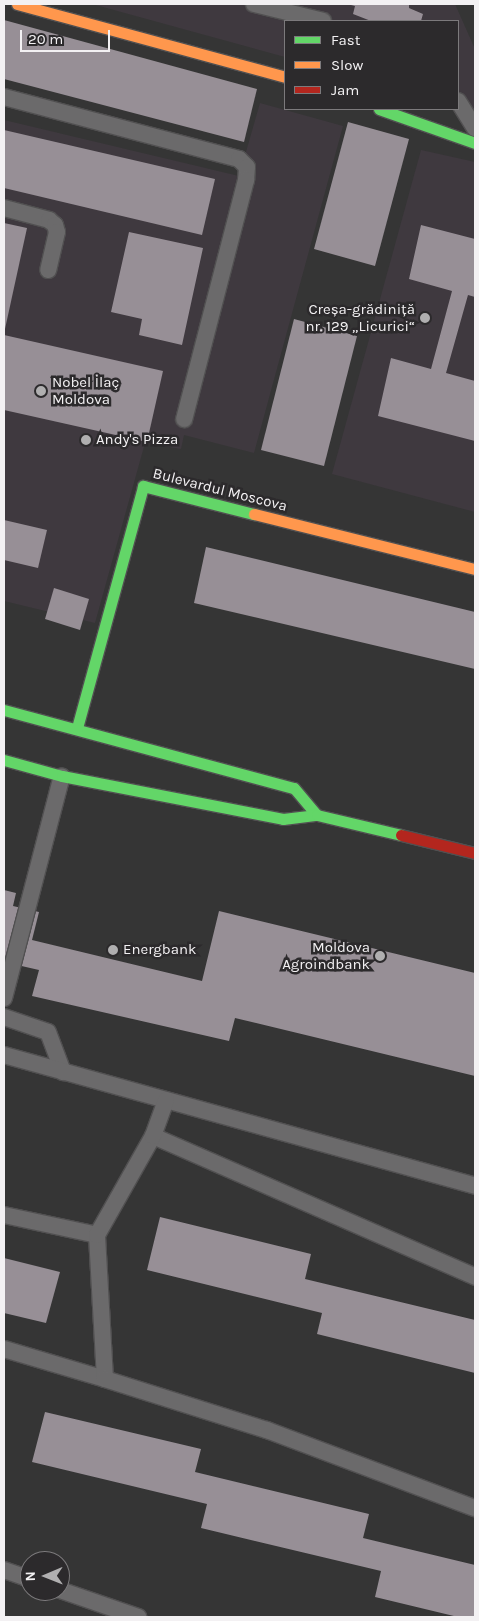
<!DOCTYPE html>
<html>
<head>
<meta charset="utf-8">
<style>
  body { margin:0 }
  #map { position:relative; width:479px; height:1621px; overflow:hidden; background:#353535; font-family:Karla,sans-serif }
  div>[style] { position:absolute }
  .built>* { inset:0; background:#3f393f }
  .building>* { inset:0; background:#978f96 }
  .roads { filter:drop-shadow(1px 0 #515051) drop-shadow(-1px 0 #515051) drop-shadow(0 1px #515051) drop-shadow(0 -1px #515051) }
  .lane>* { height:16px; margin:-8px; padding:0 8px; transform-origin:8px; border-radius:8px; background:#6b6a6b }
  .fast>* { height:11px; margin:-5.5px; padding:0 5.5px; transform-origin:5.5px; border-radius:5.5px; background:#63d668 }
  .slow>* { height:11px; margin:-5.5px; padding:0 5.5px; transform-origin:5.5px; border-radius:5.5px; background:#ff974d }
  .jam>* { height:11px; margin:-5.5px; padding:0 5.5px; transform-origin:5.5px; border-radius:5.5px; background:#b3261e }
  .dots>* { width:14px; height:14px; translate:-50% -50%; box-sizing:border-box; border:2px solid #2c2a2c; border-radius:50% }
  span { translate:-50% -50%; white-space:nowrap; text-align:center; line-height:1.15; -webkit-text-stroke:5px #2c2a2c; paint-order:stroke }
  .poi-label { font-size:15px; color:#f3f1f3 }
  .right { translate:-100% -50%; text-align:right }
  .left { translate:0 -50%; text-align:left }
  .street-label { font-size:15px; color:#f3f1f3 }
  .frame { position:absolute; inset:0; border:5px solid #f3f1f3; pointer-events:none }
  .legend { position:absolute; left:284px; top:20px; width:175px; height:90px; box-sizing:border-box; background:#2c2a2c; border:1px solid #7c7a7c; margin:0; padding:6px 9px; list-style:none; font-size:15px; color:#f3f1f3 }
  .legend li { display:flex; align-items:center; gap:10px; height:25px }
  .legend b { width:25px; border:1px solid #7c7a7c }
  .north { position:absolute; left:20px; top:1551px; width:50px; height:50px; box-sizing:border-box; background:#2c2a2c; border:1px solid #7c7a7c; border-radius:50%; rotate:269deg; font-size:14px; font-weight:700; line-height:20px; text-align:center; color:#f3f1f3 }
  .north::after { content:''; display:block; margin:auto; width:18px; height:22px; background:#b0afb0; clip-path:polygon(50% 0,100% 100%,50% 72%,0 100%) }
  .scale { position:absolute; left:20px; top:30px; width:90px; height:22px; box-sizing:border-box; border:2px solid #f3f1f3; border-top:0; padding-left:6px; font-size:15px; line-height:18px; white-space:nowrap; color:#f3f1f3; -webkit-text-stroke:4px #2c2a2c; paint-order:stroke }
</style>
</head>
<body>
<div id="map">
  <div class="built">
    <div style="clip-path:polygon(92px 4px,455px 4px,475px 49px,475px 110px,458px 105px,458px 21px,285px 21px,285px 57px)"></div>
    <div style="clip-path:polygon(260px 103px,343px 126px,254px 453px,184px 435px,181px 449px,145px 443px,95px 623px,4px 601px,4px 120px,239px 176px)"></div>
    <div style="clip-path:polygon(421px 150px,475px 162px,475px 512px,332px 474px)"></div>
  </div>
  <div class="building">
    <div style="clip-path:polygon(347px 4px,409px 4px,409px 8px,423px 14px,421px 21px,371px 21px,353px 14px,355px 6px)"></div>
    <div style="clip-path:polygon(4px 20px,257px 89px,244px 142px,4px 79px)"></div>
    <div style="clip-path:polygon(348px 122px,409px 139px,375px 266px,314px 249px)"></div>
    <div style="clip-path:polygon(4px 130px,215px 179px,202px 235px,4px 188px)"></div>
    <div style="clip-path:polygon(4px 223px,27px 228px,5px 329px,4px 329px)"></div>
    <div style="clip-path:polygon(421px 225px,475px 239px,475px 297px,468px 295px,446px 373px,475px 381px,475px 441px,378px 416px,391px 358px,431px 369px,452px 291px,409px 279px)"></div>
    <div style="clip-path:polygon(129px 232px,203px 248px,182px 345px,139px 335px,142px 319px,111px 312px)"></div>
    <div style="clip-path:polygon(294px 319px,357px 336px,324px 466px,261px 450px)"></div>
    <div style="clip-path:polygon(4px 335px,163px 371px,147px 442px,4px 410px)"></div>
    <div style="clip-path:polygon(4px 520px,47px 530px,38px 568px,4px 560px)"></div>
    <div style="clip-path:polygon(206px 547px,475px 612px,475px 669px,194px 603px)"></div>
    <div style="clip-path:polygon(54px 588px,89px 599px,80px 630px,45px 619px)"></div>
    <div style="clip-path:polygon(4px 890px,16px 893px,13px 906px,39px 912px,32px 940px,202px 981px,219px 911px,475px 973px,475px 1076px,235px 1018px,229px 1041px,32px 996px,39px 970px,4px 962px)"></div>
    <div style="clip-path:polygon(160px 1217px,311px 1254px,305px 1279px,475px 1320px,475px 1373px,317px 1334px,322px 1313px,147px 1270px)"></div>
    <div style="clip-path:polygon(4px 1258px,60px 1272px,46px 1323px,4px 1313px)"></div>
    <div style="clip-path:polygon(45px 1412px,201px 1449px,195px 1472px,369px 1514px,363px 1538px,475px 1565px,475px 1617px,458px 1617px,375px 1597px,381px 1571px,201px 1528px,207px 1504px,32px 1462px)"></div>
  </div>
  <div class="roads">
    <div class="lane">
      <div style="left:254px;top:4px;width:71px;rotate:13.8deg"></div>
      <div style="left:4px;top:97px;width:243px;rotate:14.8deg"></div>
      <div style="left:239px;top:159px;width:11px;rotate:45deg"></div>
      <div style="left:247px;top:167px;width:13px;rotate:94deg"></div>
      <div style="left:246px;top:180px;width:247px;rotate:104.5deg"></div>
      <div style="left:458px;top:101px;width:32px;rotate:58deg"></div>
      <div style="left:4px;top:208px;width:47px;rotate:14.9deg"></div>
      <div style="left:49px;top:220px;width:8px;rotate:40deg"></div>
      <div style="left:55px;top:225px;width:7px;rotate:74deg"></div>
      <div style="left:57px;top:232px;width:39px;rotate:103deg"></div>
      <div style="left:4px;top:998px;width:229px;rotate:-75.4deg"></div>
      <div style="left:4px;top:1017px;width:46px;rotate:18.8deg"></div>
      <div style="left:48px;top:1032px;width:43px;rotate:69.4deg"></div>
      <div style="left:4px;top:1055px;width:489px;rotate:15.5deg"></div>
      <div style="left:153px;top:1136px;width:352px;rotate:23.6deg"></div>
      <div style="left:4px;top:1215px;width:95px;rotate:12.1deg"></div>
      <div style="left:4px;top:1349px;width:105px;rotate:16.5deg"></div>
      <div style="left:105px;top:1379px;width:144px;rotate:-93.2deg"></div>
      <div style="left:97px;top:1235px;width:114px;rotate:-60.5deg"></div>
      <div style="left:153px;top:1136px;width:38px;rotate:-70deg"></div>
      <div style="left:105px;top:1379px;width:170px;rotate:17.5deg"></div>
      <div style="left:267px;top:1430px;width:222px;rotate:20.6deg"></div>
      <div style="left:4px;top:1570px;width:28px;rotate:19deg"></div>
      <div style="left:60px;top:1590px;width:83px;rotate:19.1deg"></div>
    </div>
    <div class="fast">
      <div style="left:379px;top:109px;width:102px;rotate:19.5deg"></div>
      <div style="left:4px;top:710px;width:300px;rotate:15.1deg"></div>
      <div style="left:294px;top:788px;width:35px;rotate:50deg"></div>
      <div style="left:77px;top:728px;width:251px;rotate:-74.7deg"></div>
      <div style="left:143px;top:486px;width:114px;rotate:14.2deg"></div>
      <div style="left:4px;top:760px;width:60px;rotate:15.4deg"></div>
      <div style="left:62px;top:776px;width:225px;rotate:11deg"></div>
      <div style="left:283px;top:819px;width:34px;rotate:-7deg"></div>
      <div style="left:317px;top:815px;width:86px;rotate:13.4deg"></div>
    </div>
    <div class="slow">
      <div style="left:17px;top:4px;width:278px;rotate:15.2deg"></div>
      <div style="left:254px;top:514px;width:228px;rotate:14deg"></div>
    </div>
    <div class="jam">
      <div style="left:401px;top:835px;width:76px;rotate:13.7deg"></div>
    </div>
  </div>
  <div class="dots">
    <div style="left:425px;top:318px;background:#b0afb0"></div>
    <div style="left:41px;top:391px;background:#b0afb0"></div>
    <div style="left:86px;top:440px;background:#b0afb0"></div>
    <div style="left:113px;top:950px;background:#b0afb0"></div>
    <div style="left:380px;top:956px;background:#b0afb0"></div>
  </div>
  <div class="poi-label">
    <span class="right" style="left:415px;top:318px">Creșa-grădiniță<br>nr. 129 „Licurici“</span>
    <span class="left" style="left:52px;top:391px">Nobel İlaç<br>Moldova</span>
    <span class="left" style="left:96px;top:440px">Andy's Pizza</span>
    <span class="right" style="left:370px;top:956px">Moldova<br>Agroindbank</span>
    <span class="left" style="left:123px;top:950px">Energbank</span>
  </div>
  <div class="street-label">
    <span style="left:220px;top:490px;rotate:14deg">Bulevardul Moscova</span>
  </div>
  <div class="frame"></div>
  <ul class="legend">
  <li><b style="height:6px;background:#63d668"></b>Fast</li>
  <li><b style="height:6px;background:#ff974d"></b>Slow</li>
  <li><b style="height:6px;background:#b3261e"></b>Jam</li>
  </ul>
  <div class="north">N</div>
  <div class="scale">20 m</div>
</div>
</body>
</html>
